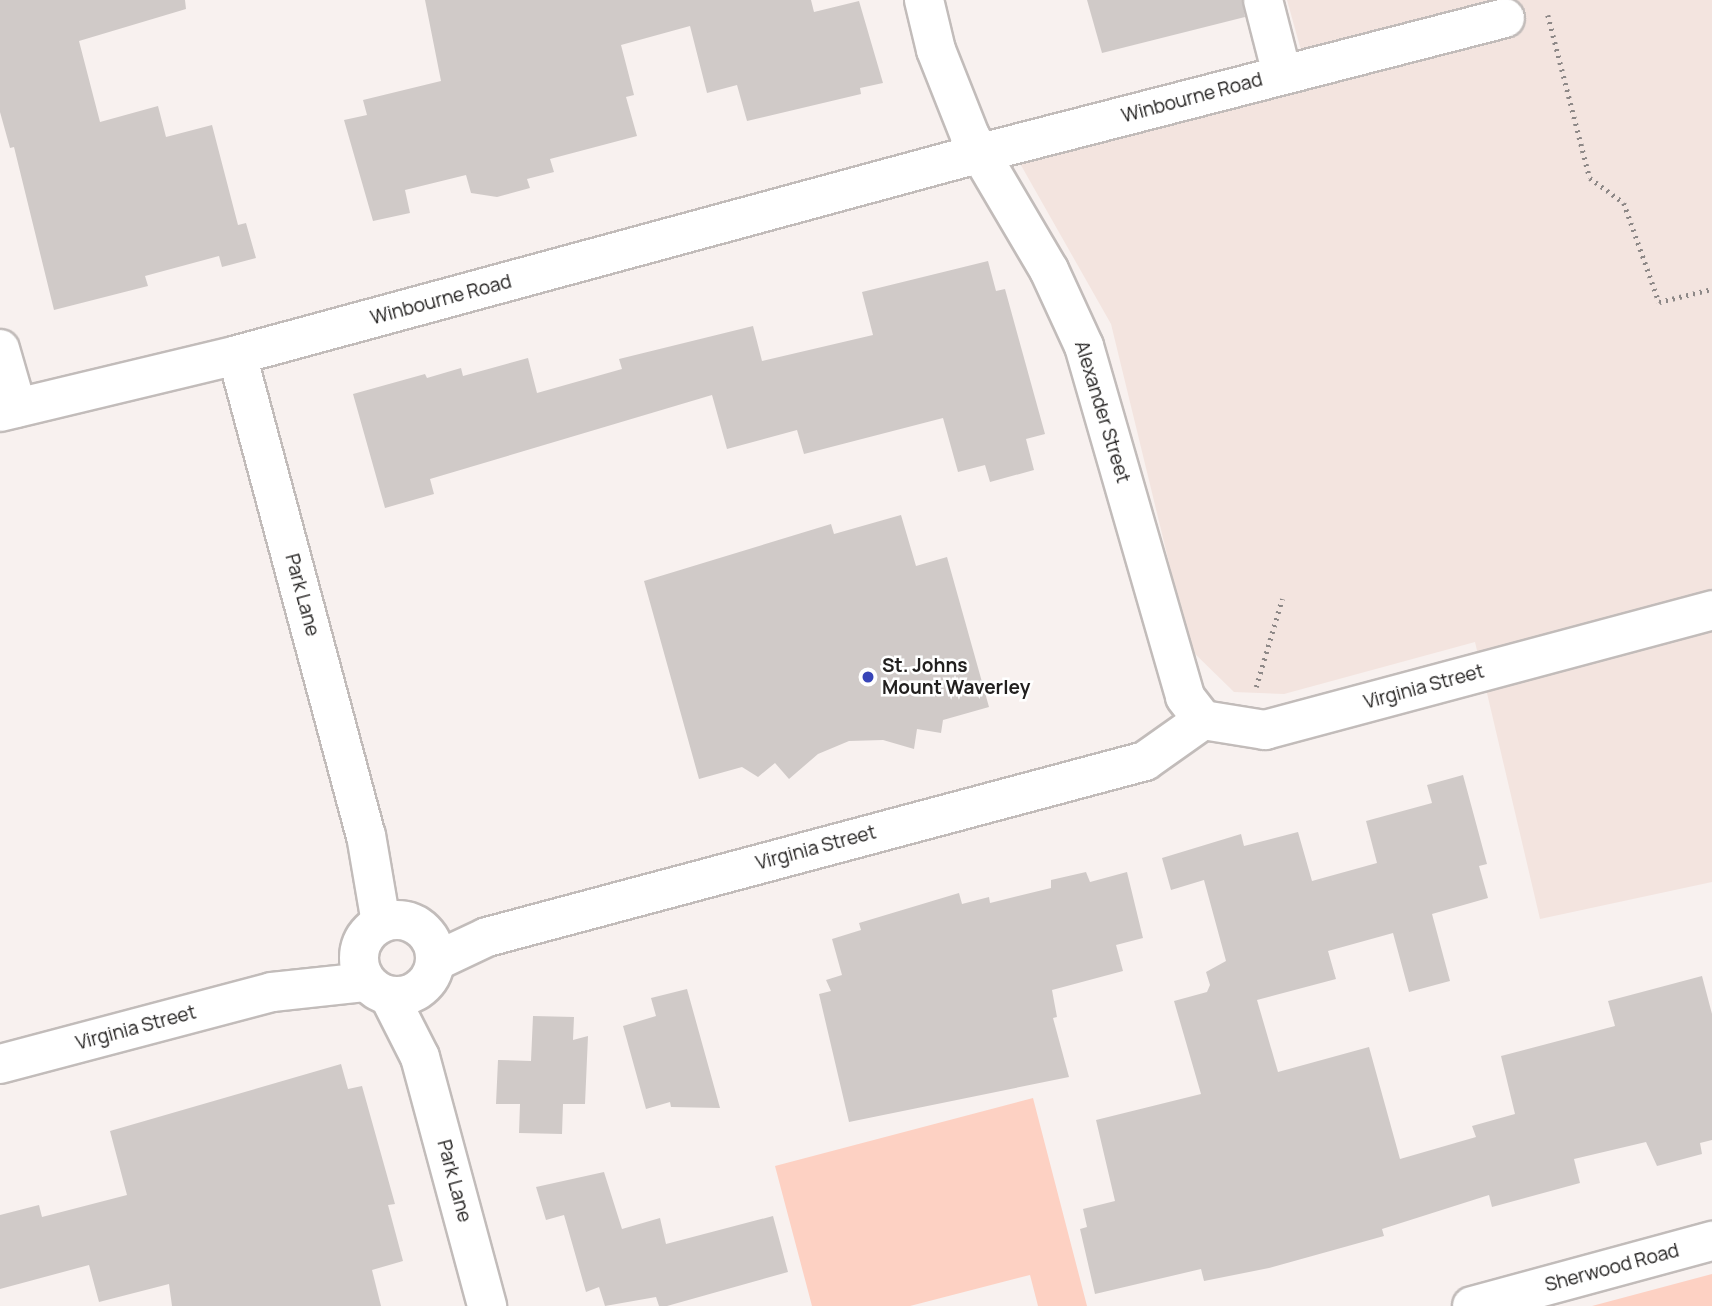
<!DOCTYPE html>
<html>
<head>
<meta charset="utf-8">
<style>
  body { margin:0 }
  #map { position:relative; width:1712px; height:1306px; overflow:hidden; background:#f8f1ef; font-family:Manrope,sans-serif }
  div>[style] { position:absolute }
  .built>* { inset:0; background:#f3e4df }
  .green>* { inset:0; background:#fdd1c3 }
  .building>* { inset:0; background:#d0cac8 }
  .path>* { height:4.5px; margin-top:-2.25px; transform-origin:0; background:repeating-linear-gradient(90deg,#8d8887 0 2px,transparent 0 7px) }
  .roads { filter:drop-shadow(2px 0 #c2bcba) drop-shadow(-2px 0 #c2bcba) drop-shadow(0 2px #c2bcba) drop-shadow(0 -2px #c2bcba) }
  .minor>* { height:38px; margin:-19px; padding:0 19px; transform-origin:19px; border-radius:19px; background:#fff }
  .minor>.ring { margin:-19px; padding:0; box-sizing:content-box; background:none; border:38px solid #fff; border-radius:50% }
  .dots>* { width:19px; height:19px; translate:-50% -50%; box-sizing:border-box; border:4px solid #fff; border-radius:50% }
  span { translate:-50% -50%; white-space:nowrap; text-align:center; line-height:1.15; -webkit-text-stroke:5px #fff; paint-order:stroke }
  .street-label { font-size:19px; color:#22201f }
  .poi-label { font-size:19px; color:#22201f; font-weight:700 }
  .left { translate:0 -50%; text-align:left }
</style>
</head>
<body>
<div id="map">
  <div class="built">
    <div style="clip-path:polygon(1287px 0,1712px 0,1712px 882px,1540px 919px,1475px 642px,1284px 694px,1234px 692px,1190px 649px,1111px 324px,1018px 160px,1311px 86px)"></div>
  </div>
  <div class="green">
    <div style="clip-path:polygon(1033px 1098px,1087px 1306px,1038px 1306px,1030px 1275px,910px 1306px,812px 1306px,775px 1166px)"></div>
    <div style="clip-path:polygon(1712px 1274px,1712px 1306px,1592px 1306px)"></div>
  </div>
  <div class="building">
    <div style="clip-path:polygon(0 0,185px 0,186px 9px,79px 41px,100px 122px,158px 106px,166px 137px,212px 125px,238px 225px,246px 223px,256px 258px,222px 267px,219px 256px,145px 276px,148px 286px,54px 310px,14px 147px,10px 148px,0 112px)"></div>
    <div style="clip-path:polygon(425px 0,811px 0,814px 12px,859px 1px,883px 83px,860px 88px,861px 94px,747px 121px,737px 85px,707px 93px,690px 26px,621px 45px,634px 95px,626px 97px,637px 136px,550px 159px,554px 172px,527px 179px,530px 188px,497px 197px,471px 193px,466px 175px,405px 190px,410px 213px,373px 221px,344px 120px,367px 115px,363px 100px,441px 81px)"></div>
    <div style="clip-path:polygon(1087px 0,1242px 0,1245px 17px,1102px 53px)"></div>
    <div style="clip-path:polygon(988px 261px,996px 291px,1005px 289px,1045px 434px,1026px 439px,1034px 470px,990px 482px,985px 465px,958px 472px,943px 418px,804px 454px,797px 430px,727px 449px,712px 395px,430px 479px,434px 494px,385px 508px,353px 394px,425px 374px,427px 378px,461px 368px,463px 376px,528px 358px,537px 393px,622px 369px,619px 359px,753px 326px,762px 361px,873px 335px,862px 292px)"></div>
    <div style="clip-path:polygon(901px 515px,916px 566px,947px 557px,989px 707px,943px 720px,941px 733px,917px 729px,914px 749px,883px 740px,849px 741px,818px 754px,789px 779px,775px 763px,758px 777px,742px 767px,699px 779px,644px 581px,831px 524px,834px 534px)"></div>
    <div style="clip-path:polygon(1463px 775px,1487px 864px,1479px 866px,1488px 898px,1432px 914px,1450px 981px,1409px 992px,1393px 933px,1328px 951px,1336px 979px,1257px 1000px,1278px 1072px,1369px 1047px,1400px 1159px,1476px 1137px,1472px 1126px,1515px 1114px,1501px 1056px,1615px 1026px,1608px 1001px,1702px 976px,1712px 1014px,1712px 1140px,1700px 1143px,1702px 1154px,1657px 1166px,1646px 1142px,1574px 1159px,1580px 1183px,1492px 1207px,1489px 1195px,1382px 1229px,1384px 1236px,1269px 1268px,1204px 1281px,1201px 1269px,1095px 1294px,1080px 1229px,1087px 1227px,1083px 1209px,1115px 1201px,1096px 1120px,1201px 1094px,1174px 1001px,1207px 992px,1210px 985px,1206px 972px,1226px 961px,1204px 880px,1171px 890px,1162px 858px,1241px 834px,1244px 846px,1298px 832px,1312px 881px,1377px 863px,1366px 821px,1432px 803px,1427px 785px)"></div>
    <div style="clip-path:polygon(1086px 872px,1090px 882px,1127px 872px,1143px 938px,1116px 945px,1123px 971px,1052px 990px,1057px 1017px,1053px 1018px,1069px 1077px,849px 1122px,819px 994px,831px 991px,826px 980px,842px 975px,832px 939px,861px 930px,859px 923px,959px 893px,962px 904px,989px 897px,990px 903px,1051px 888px,1051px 880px)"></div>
    <div style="clip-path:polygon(687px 989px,720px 1108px,671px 1107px,670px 1102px,646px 1109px,623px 1026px,656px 1016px,651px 998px)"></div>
    <div style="clip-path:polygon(533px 1016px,574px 1017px,573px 1040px,588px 1036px,585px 1104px,563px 1104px,562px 1134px,519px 1133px,520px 1104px,496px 1104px,498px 1060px,531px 1061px)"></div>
    <div style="clip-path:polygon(341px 1064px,348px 1089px,362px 1086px,395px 1204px,388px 1205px,403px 1261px,372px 1270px,381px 1306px,172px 1306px,169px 1284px,99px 1302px,89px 1265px,0 1289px,0 1215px,39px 1205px,42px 1217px,127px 1195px,110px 1131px)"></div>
    <div style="clip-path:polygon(604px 1172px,622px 1229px,660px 1218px,666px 1244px,773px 1216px,788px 1272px,667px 1306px,659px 1306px,656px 1297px,605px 1306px,599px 1287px,586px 1292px,564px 1215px,546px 1220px,536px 1187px)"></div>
  </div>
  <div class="path">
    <div style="left:1548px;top:15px;width:168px;rotate:75.6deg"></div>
    <div style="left:1590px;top:178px;width:42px;rotate:36.3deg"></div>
    <div style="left:1624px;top:203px;width:105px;rotate:70.5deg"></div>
    <div style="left:1659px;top:302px;width:55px;rotate:-13.8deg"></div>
    <div style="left:1256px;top:687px;width:92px;rotate:-73.5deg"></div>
  </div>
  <div class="roads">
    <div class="minor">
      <div style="left:924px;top:0;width:51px;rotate:76.5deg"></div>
      <div style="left:936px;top:50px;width:92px;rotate:68.4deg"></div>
      <div style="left:970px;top:136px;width:156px;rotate:59.5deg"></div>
      <div style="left:1049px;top:270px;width:84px;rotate:65.3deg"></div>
      <div style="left:1084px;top:346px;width:365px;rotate:73.9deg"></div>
      <div style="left:1185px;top:697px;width:29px;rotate:52deg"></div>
      <div style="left:1263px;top:0;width:76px;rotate:75.6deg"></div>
      <div style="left:0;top:349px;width:61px;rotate:73.9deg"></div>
      <div style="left:237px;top:355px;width:497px;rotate:75deg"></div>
      <div style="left:366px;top:835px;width:89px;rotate:80.3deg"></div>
      <div style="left:0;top:412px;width:244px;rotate:-13.5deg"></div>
      <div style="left:237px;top:355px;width:771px;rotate:-15.19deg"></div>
      <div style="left:981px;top:153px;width:541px;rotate:-14.45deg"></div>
      <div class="ring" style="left:359px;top:920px;width:38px;height:38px"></div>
      <div style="left:436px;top:961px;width:56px;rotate:-25.2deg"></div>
      <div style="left:487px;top:937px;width:681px;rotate:-14.97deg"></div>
      <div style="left:1145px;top:761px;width:71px;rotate:-35.3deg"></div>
      <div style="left:1203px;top:720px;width:63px;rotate:9.2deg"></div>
      <div style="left:1265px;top:730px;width:463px;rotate:-15deg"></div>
      <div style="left:389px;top:996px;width:68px;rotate:63.1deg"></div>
      <div style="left:420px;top:1057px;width:258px;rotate:74.9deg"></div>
      <div style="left:0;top:1064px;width:281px;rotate:-14.8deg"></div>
      <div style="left:272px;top:992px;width:95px;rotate:-6.1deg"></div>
      <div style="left:1472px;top:1306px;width:249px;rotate:-15.2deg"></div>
    </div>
  </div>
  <div class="dots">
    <div style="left:868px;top:677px;background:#3845b8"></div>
  </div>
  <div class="street-label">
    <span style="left:1192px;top:98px;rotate:-15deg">Winbourne Road</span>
    <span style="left:441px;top:300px;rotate:-15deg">Winbourne Road</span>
    <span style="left:1102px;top:412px;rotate:73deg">Alexander Street</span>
    <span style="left:302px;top:595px;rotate:75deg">Park Lane</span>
    <span style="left:1424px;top:687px;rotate:-15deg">Virginia Street</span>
    <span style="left:816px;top:848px;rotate:-15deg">Virginia Street</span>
    <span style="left:136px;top:1028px;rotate:-15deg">Virginia Street</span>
    <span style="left:454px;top:1181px;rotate:75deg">Park Lane</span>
    <span style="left:1612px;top:1268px;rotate:-15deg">Sherwood Road</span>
  </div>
  <div class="poi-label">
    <span class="left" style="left:882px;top:677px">St. Johns<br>Mount Waverley</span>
  </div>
</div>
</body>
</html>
